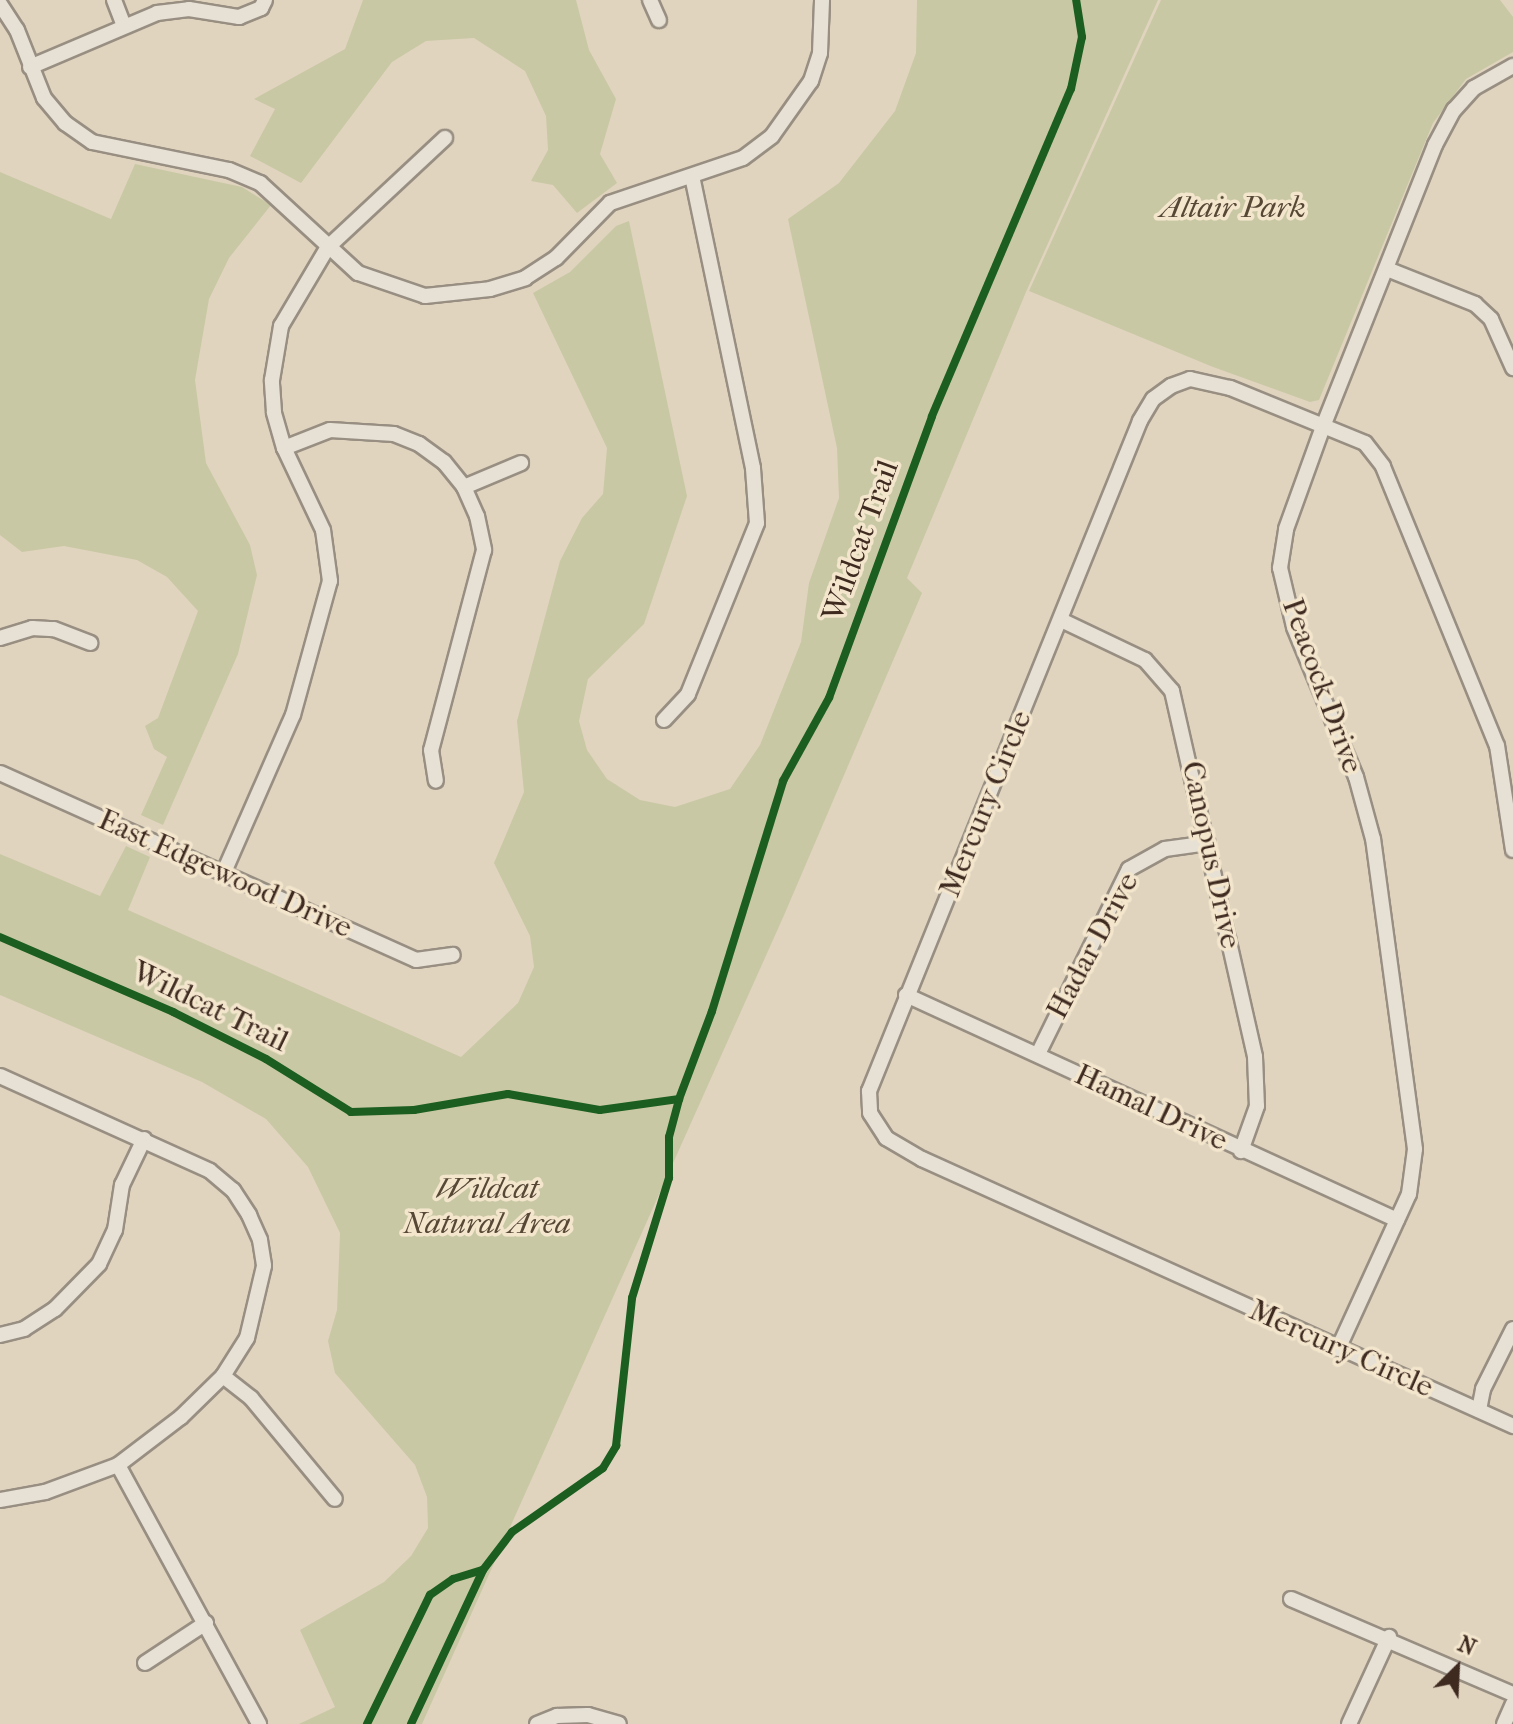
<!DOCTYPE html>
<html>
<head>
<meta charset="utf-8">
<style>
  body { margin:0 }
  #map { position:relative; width:1513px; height:1724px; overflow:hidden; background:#e0d4bf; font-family:"IM FELL French Canon",serif }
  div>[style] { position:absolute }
  .green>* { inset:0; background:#c9c8a4 }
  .roads { filter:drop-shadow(2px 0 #988f82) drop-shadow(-2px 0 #988f82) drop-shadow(0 2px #988f82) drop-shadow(0 -2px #988f82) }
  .minor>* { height:14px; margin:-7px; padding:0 7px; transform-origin:7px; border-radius:7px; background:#e6e0d5 }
  .cycleway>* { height:8px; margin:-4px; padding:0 4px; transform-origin:4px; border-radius:4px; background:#1b5e20 }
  span { translate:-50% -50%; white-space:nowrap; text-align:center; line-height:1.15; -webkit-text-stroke:7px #f3e6cd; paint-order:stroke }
  .park-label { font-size:30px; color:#574836; font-style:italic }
  .street-label { font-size:30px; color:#3f2a20 }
  .north { position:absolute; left:1417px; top:1628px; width:80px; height:80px; -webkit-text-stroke:6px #f3e6cd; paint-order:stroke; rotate:24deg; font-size:22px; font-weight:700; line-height:32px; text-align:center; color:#3f2a20 }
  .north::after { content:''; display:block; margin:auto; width:28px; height:36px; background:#3f2a20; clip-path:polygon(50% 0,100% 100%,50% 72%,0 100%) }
</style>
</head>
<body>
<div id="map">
  <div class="green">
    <div style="clip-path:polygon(363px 0,576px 0,589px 50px,616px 99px,600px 154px,617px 183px,577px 213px,553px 185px,531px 181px,548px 150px,546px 116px,525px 71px,474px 38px,426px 41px,392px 62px,301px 183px,250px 156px,275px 109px,254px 99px,345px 49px)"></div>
    <div style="clip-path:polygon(917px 0,1158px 0,1026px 292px,907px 578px,922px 593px,785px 913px,422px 1724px,299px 1724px,335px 1707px,300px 1630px,384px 1582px,411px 1556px,428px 1528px,427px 1497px,415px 1465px,335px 1373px,328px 1341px,337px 1310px,340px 1233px,308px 1167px,266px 1119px,202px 1082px,0 995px,0 854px,100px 896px,126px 846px,150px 857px,128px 910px,461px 1057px,518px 1003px,534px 967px,530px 936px,494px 863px,524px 792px,517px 721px,560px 561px,582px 518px,603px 494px,607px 448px,533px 293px,570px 272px,616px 226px,629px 221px,687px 496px,644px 624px,588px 679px,579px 721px,587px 750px,607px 779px,640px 800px,675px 807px,730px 789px,760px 745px,801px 642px,809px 583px,839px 498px,837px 448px,788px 219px,839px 183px,895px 111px,916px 53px)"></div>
    <div style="clip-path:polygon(1161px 0,1500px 0,1513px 17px,1513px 52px,1466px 79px,1433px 123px,1319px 400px,1310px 402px,1213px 367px,1029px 291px)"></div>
    <div style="clip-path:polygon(135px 164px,242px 187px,271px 205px,229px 258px,209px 299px,195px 380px,206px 463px,250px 545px,257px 575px,238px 654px,163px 825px,141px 815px,167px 757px,154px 749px,145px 726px,158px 718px,198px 611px,167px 577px,137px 560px,64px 546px,22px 552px,0 535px,0 172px,111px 219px)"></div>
  </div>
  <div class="roads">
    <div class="minor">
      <div style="left:114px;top:0;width:25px;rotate:69deg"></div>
      <div style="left:650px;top:0;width:22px;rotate:66deg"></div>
      <div style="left:0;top:4px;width:31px;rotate:57deg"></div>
      <div style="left:17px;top:30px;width:73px;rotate:68.3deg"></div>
      <div style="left:44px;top:98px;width:33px;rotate:50deg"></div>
      <div style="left:65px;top:123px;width:33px;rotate:35deg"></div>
      <div style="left:92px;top:142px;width:140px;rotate:11.6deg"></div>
      <div style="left:229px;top:170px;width:34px;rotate:23deg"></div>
      <div style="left:260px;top:183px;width:133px;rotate:42.6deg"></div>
      <div style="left:358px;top:273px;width:71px;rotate:18.9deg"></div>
      <div style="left:425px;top:296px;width:65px;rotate:-6.1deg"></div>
      <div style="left:490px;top:289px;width:37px;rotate:-17deg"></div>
      <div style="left:525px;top:278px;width:37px;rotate:-33deg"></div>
      <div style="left:556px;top:258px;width:77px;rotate:-45.5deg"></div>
      <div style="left:610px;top:203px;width:140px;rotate:-18.7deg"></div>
      <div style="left:743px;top:158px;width:36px;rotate:-37deg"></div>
      <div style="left:772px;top:136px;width:67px;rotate:-54.7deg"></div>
      <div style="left:811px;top:81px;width:29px;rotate:-72deg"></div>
      <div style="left:820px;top:53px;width:53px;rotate:-87.8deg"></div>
      <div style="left:30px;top:67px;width:138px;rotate:-23deg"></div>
      <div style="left:157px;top:13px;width:32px;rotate:-7deg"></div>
      <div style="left:189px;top:9px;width:51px;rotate:9.1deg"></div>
      <div style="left:239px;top:17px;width:24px;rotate:-22deg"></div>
      <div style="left:261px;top:8px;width:9px;rotate:-63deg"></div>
      <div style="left:1387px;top:269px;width:95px;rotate:21.7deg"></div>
      <div style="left:1475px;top:304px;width:22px;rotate:43deg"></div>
      <div style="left:1491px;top:319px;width:54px;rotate:65.8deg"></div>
      <div style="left:284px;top:448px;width:49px;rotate:-21.4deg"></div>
      <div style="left:330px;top:430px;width:64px;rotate:3.6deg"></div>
      <div style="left:394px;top:434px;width:27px;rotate:22deg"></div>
      <div style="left:419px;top:444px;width:31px;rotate:36deg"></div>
      <div style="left:444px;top:462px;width:32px;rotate:51deg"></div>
      <div style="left:464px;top:487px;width:32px;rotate:66deg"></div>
      <div style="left:477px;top:516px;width:35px;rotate:78deg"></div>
      <div style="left:484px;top:550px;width:207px;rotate:104.8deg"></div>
      <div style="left:431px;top:750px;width:31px;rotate:81deg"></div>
      <div style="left:464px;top:487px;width:62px;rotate:-22.8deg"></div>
      <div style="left:1061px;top:620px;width:93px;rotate:25.5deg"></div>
      <div style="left:1145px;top:660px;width:41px;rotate:48.9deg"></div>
      <div style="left:1172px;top:691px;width:375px;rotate:77.2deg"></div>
      <div style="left:1255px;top:1057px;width:49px;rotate:87.7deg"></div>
      <div style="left:1257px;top:1106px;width:48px;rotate:109.6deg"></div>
      <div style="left:0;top:638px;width:34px;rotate:-17deg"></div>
      <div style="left:32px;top:628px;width:22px;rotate:3deg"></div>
      <div style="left:54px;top:629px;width:39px;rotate:21deg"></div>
      <div style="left:664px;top:720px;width:35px;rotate:-47deg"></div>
      <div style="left:688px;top:694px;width:184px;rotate:-68deg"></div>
      <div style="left:757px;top:523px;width:55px;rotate:-94.2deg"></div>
      <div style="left:753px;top:468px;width:297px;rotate:-101.8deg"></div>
      <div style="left:0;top:773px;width:456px;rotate:24.2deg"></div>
      <div style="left:416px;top:960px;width:37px;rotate:-8deg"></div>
      <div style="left:1513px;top:850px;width:105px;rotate:-98.7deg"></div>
      <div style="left:1497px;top:746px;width:302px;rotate:-112.2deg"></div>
      <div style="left:1383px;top:466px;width:29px;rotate:-128deg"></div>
      <div style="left:1365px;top:443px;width:146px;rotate:-157.8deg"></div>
      <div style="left:1230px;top:388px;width:41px;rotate:-167.3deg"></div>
      <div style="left:1190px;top:379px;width:20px;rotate:160deg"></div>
      <div style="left:1171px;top:386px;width:22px;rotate:144deg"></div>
      <div style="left:1153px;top:399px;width:26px;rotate:121deg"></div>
      <div style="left:1140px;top:421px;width:723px;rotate:112.02deg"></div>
      <div style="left:869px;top:1091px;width:22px;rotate:87deg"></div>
      <div style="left:870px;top:1113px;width:30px;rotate:57deg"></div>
      <div style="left:886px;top:1138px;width:42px;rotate:30.3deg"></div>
      <div style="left:922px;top:1159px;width:649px;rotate:24.31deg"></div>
      <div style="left:224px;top:872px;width:171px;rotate:-66.3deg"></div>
      <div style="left:293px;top:715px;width:139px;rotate:-74.6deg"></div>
      <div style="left:330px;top:581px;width:51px;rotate:-97.8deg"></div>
      <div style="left:323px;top:530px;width:91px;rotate:-115.4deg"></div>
      <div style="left:284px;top:448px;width:37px;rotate:-106deg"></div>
      <div style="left:274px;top:412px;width:32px;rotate:-94deg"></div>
      <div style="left:272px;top:380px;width:55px;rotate:-80.5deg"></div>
      <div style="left:281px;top:326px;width:92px;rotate:-59.3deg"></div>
      <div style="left:328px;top:247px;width:160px;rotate:-43deg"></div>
      <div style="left:906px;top:995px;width:540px;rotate:24.62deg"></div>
      <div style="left:1038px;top:1054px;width:206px;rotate:-63.8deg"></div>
      <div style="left:1129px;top:869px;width:41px;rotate:-29.1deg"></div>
      <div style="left:1165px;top:849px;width:43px;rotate:-7.9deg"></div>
      <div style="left:0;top:1076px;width:230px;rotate:24.3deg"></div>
      <div style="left:210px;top:1171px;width:30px;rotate:40deg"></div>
      <div style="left:233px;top:1190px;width:30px;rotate:57deg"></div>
      <div style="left:249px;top:1215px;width:27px;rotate:66deg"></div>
      <div style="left:260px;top:1240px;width:26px;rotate:81deg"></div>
      <div style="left:264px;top:1266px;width:74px;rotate:103.3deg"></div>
      <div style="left:247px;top:1338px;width:45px;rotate:122.3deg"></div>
      <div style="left:223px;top:1376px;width:59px;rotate:135.7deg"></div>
      <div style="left:181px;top:1417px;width:79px;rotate:142.7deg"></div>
      <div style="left:118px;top:1465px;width:78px;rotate:159.7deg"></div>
      <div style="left:45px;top:1492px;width:46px;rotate:169.9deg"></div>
      <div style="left:0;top:1335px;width:25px;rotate:-14deg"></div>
      <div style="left:24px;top:1329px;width:37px;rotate:-33deg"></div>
      <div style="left:55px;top:1309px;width:63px;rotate:-45.6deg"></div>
      <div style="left:99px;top:1264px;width:38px;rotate:-65deg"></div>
      <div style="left:115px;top:1230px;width:46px;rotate:-81.2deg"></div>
      <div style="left:122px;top:1185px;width:51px;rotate:-64.4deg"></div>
      <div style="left:1338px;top:1349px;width:170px;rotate:-65.4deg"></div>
      <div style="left:1409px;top:1194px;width:45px;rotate:-82.4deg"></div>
      <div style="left:1415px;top:1149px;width:313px;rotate:-97.7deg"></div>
      <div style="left:1373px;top:839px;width:64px;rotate:-105.3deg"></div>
      <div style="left:1356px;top:777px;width:162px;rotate:-112.5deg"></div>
      <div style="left:1294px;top:627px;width:61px;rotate:-103.3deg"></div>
      <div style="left:1280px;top:568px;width:39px;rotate:-81deg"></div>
      <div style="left:1286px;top:529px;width:112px;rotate:-70.1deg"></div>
      <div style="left:1324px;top:424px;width:300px;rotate:-68.3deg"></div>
      <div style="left:1435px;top:145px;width:40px;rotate:-62deg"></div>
      <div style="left:1454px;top:110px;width:30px;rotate:-48deg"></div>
      <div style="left:1474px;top:88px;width:45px;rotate:-29.4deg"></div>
      <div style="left:223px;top:1376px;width:36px;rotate:38deg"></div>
      <div style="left:251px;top:1398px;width:131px;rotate:50.3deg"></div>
      <div style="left:1479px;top:1410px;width:21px;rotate:-79deg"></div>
      <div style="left:1483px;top:1389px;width:67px;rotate:-63.4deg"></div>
      <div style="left:118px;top:1465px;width:295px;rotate:61.4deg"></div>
      <div style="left:1291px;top:1599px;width:241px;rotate:23.2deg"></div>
      <div style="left:145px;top:1663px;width:73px;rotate:-33.3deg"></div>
      <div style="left:537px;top:1724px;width:22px;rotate:-22deg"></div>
      <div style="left:557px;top:1716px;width:31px;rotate:-2deg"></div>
      <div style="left:588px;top:1715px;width:32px;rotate:16deg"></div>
      <div style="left:1349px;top:1724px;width:96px;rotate:-65.3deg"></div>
      <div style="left:1504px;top:1724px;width:22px;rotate:-66deg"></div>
    </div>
  </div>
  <div class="cycleway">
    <div style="left:0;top:937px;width:189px;rotate:23.4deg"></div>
    <div style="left:173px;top:1012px;width:104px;rotate:26.8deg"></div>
    <div style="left:266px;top:1059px;width:100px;rotate:31.9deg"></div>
    <div style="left:351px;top:1112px;width:63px;rotate:-1.8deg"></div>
    <div style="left:414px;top:1110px;width:95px;rotate:-9.7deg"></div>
    <div style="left:508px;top:1094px;width:93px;rotate:9.9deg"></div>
    <div style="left:600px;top:1110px;width:80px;rotate:-7.9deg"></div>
    <div style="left:367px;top:1724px;width:144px;rotate:-64deg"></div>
    <div style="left:430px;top:1595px;width:28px;rotate:-35deg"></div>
    <div style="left:453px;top:1579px;width:31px;rotate:-17deg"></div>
    <div style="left:411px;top:1724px;width:170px;rotate:-64.9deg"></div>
    <div style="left:483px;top:1570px;width:48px;rotate:-52.7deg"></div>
    <div style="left:512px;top:1532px;width:111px;rotate:-35.1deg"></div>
    <div style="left:603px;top:1468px;width:26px;rotate:-59deg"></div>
    <div style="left:616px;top:1446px;width:149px;rotate:-83.8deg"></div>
    <div style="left:632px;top:1298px;width:126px;rotate:-72.9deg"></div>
    <div style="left:669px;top:1178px;width:41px;rotate:-90deg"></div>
    <div style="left:669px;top:1137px;width:39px;rotate:-75deg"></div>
    <div style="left:679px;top:1099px;width:94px;rotate:-69.4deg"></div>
    <div style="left:712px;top:1011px;width:241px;rotate:-72.8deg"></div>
    <div style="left:783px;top:781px;width:95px;rotate:-61deg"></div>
    <div style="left:829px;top:698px;width:300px;rotate:-69.9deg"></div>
    <div style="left:932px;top:416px;width:355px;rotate:-67deg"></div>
    <div style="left:1071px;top:89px;width:53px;rotate:-78.1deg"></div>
    <div style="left:1082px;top:37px;width:37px;rotate:-99deg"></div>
  </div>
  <div class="park-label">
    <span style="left:1233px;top:208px">Altair Park</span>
    <span style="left:487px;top:1206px">Wildcat<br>Natural Area</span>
  </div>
  <div class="street-label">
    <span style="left:861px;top:541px;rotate:-70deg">Wildcat Trail</span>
    <span style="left:1322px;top:686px;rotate:70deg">Peacock Drive</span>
    <span style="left:986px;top:804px;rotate:-68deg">Mercury Circle</span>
    <span style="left:1211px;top:855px;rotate:78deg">Canopus Drive</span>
    <span style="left:225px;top:874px;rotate:24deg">East Edgewood Drive</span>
    <span style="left:1093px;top:946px;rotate:-62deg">Hadar Drive</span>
    <span style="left:210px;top:1007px;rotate:26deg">Wildcat Trail</span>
    <span style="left:1151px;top:1108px;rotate:25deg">Hamal Drive</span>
    <span style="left:1341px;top:1349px;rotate:24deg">Mercury Circle</span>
  </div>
  <div class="north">N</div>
</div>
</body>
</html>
